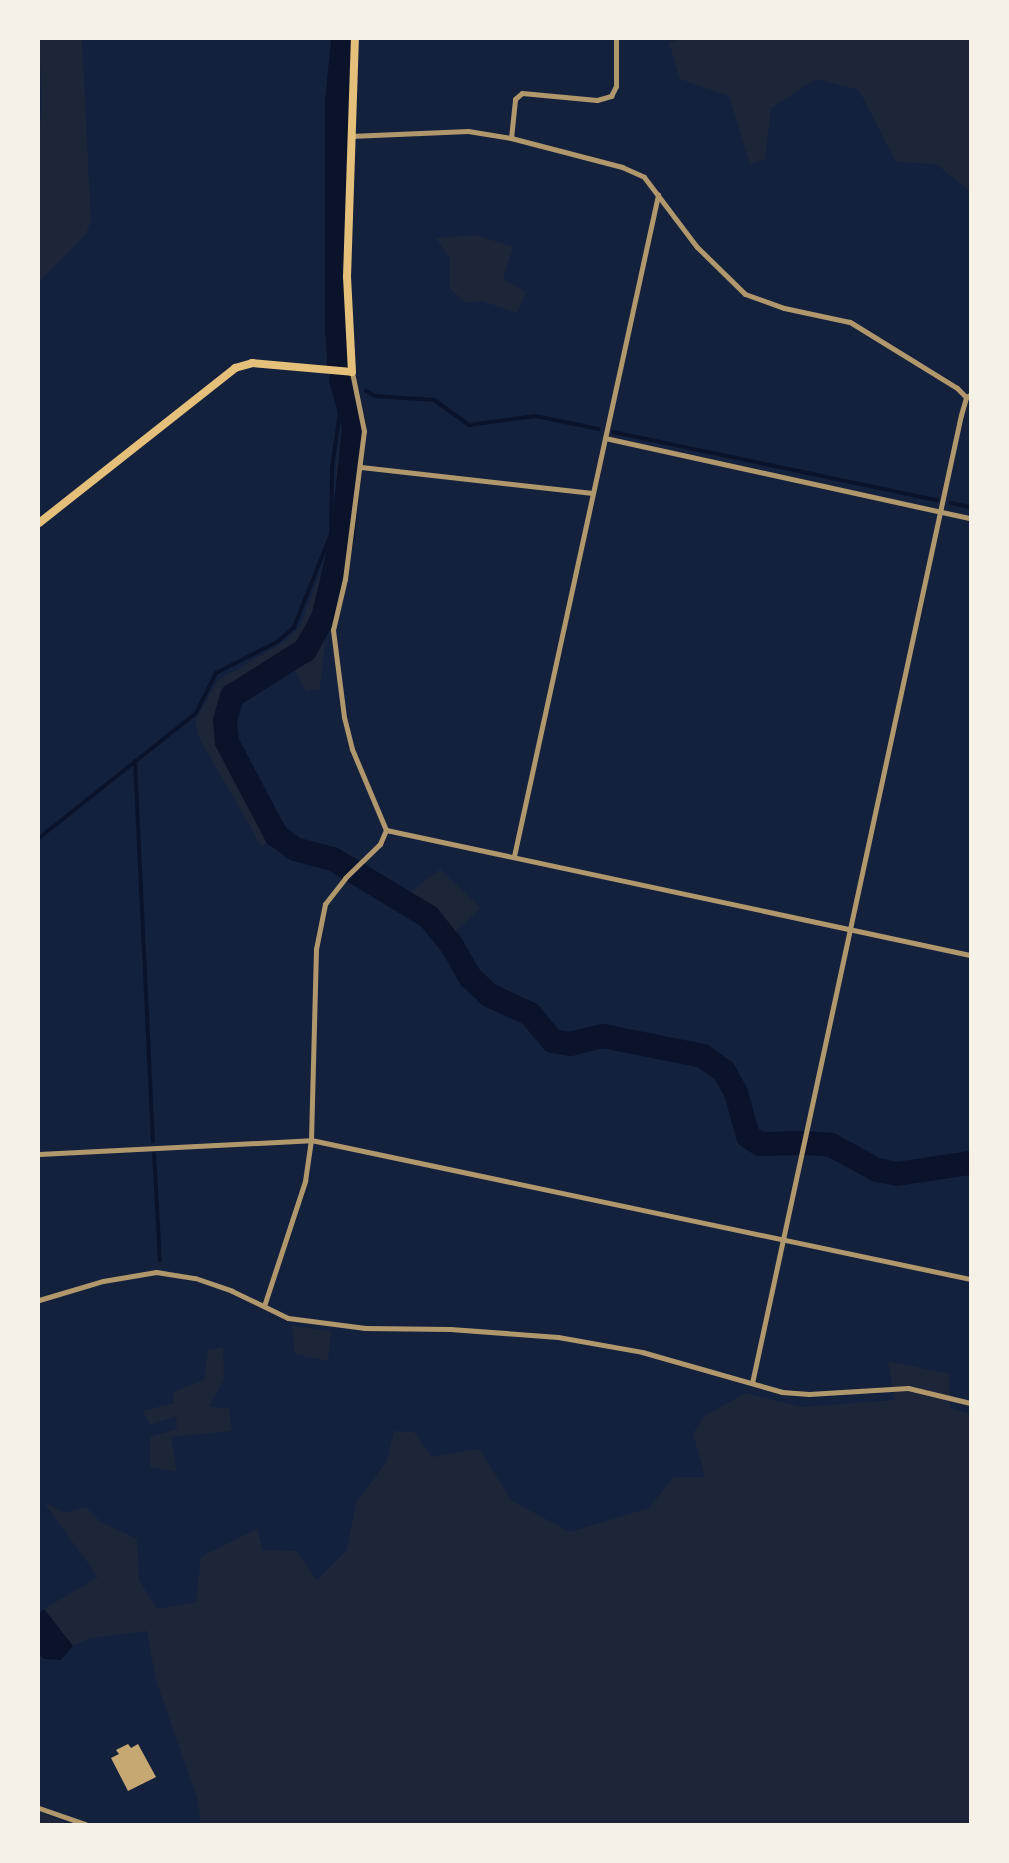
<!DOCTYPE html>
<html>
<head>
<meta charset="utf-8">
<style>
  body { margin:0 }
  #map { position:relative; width:1009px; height:1863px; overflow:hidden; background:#14213d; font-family:"PT Sans",sans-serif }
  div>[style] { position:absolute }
  .green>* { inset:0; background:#1d2539 }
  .water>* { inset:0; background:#0b132b }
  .stream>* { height:4px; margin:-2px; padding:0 2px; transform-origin:2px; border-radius:2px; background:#0b132b }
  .river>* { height:24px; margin:-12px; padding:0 12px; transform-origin:12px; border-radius:12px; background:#0b132b }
  .building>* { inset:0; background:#c6a872 }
  .minor>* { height:5px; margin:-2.5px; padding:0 2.5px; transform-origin:2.5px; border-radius:2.5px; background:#b1986c }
  .secondary>* { height:8px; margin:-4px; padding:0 4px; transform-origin:4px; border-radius:4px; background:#e5c07b }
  span { translate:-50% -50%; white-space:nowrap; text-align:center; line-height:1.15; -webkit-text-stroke:6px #f6f1e7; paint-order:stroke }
  .frame { position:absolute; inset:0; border:40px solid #f6f1e7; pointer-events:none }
</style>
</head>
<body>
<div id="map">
  <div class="green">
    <div style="clip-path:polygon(39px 39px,82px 39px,91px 222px,85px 235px,39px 282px,39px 139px,42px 104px)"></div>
    <div style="clip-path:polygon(680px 39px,970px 39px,970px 191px,936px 164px,896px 162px,859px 90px,816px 79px,771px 108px,765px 159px,750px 164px,729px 96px,680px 79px,669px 43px)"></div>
    <div style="clip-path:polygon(476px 235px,513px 247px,503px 279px,526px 292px,517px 313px,482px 301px,467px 303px,450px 289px,450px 259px,436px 238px)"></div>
    <div style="clip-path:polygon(343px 424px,350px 428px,340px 534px,320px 611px,325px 641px,320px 689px,306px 691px,286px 652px,227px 690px,218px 721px,223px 744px,271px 838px,262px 847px,199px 738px,195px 720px,219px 679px,283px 643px,300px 627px,335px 535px,336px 469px)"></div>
    <div style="clip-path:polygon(440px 869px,481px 908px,456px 931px,406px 896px)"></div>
    <div style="clip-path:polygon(292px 1326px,331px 1331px,328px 1361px,295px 1354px)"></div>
    <div style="clip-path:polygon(223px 1347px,224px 1379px,209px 1407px,229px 1408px,232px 1431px,171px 1437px,177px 1472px,150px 1467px,150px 1437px,177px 1429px,176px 1416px,151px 1425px,142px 1411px,174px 1403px,173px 1392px,204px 1380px,208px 1350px)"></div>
    <div style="clip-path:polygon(888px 1361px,949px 1374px,950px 1408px,970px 1414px,970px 1824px,201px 1824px,197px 1798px,156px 1680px,147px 1631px,90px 1638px,73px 1646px,44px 1609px,98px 1577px,43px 1501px,64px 1513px,86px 1507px,101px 1522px,137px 1539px,139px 1580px,157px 1609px,196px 1602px,201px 1557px,257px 1529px,263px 1550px,296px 1551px,317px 1580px,347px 1550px,356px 1503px,387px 1461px,394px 1431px,414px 1432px,432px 1457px,479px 1449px,512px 1501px,570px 1532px,649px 1508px,674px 1477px,705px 1477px,693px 1433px,705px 1416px,745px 1393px,802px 1407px,895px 1400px)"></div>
    <div style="clip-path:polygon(39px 1812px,69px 1824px,39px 1824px)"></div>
  </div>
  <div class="water">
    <div style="clip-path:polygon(44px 1609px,73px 1646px,61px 1660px,44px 1659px,39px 1654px,39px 1614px)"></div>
  </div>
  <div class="stream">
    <div style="left:366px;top:391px;width:10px;rotate:29deg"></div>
    <div style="left:375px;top:396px;width:59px;rotate:3.9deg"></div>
    <div style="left:434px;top:400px;width:43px;rotate:35.5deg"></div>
    <div style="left:469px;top:425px;width:67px;rotate:-7.8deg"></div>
    <div style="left:535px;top:416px;width:65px;rotate:11.5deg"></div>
    <div style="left:613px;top:432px;width:331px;rotate:11.9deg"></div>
    <div style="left:951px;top:503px;width:19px;rotate:12deg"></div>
    <div style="left:135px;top:761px;width:381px;rotate:87.3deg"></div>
    <div style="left:39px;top:838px;width:201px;rotate:-38.5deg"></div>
    <div style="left:196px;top:713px;width:45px;rotate:-63.4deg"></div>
    <div style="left:216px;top:673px;width:68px;rotate:-26.9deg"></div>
    <div style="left:277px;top:642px;width:23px;rotate:-41deg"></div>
    <div style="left:294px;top:627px;width:100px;rotate:-68.3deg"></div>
    <div style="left:331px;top:534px;width:66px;rotate:-89.1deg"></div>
    <div style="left:332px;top:468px;width:78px;rotate:-81.9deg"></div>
    <div style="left:154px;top:1154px;width:107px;rotate:86.8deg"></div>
  </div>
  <div class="river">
    <div style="left:339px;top:365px;width:36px;rotate:-93deg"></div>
    <div style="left:337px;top:329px;width:226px;rotate:-90deg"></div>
    <div style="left:337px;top:103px;width:64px;rotate:-84.6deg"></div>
    <div style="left:341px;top:379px;width:50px;rotate:74.8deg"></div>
    <div style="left:354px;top:427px;width:108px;rotate:95.9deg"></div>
    <div style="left:343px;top:534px;width:86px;rotate:103.4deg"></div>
    <div style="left:323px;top:618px;width:37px;rotate:119deg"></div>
    <div style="left:305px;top:650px;width:86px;rotate:147.8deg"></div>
    <div style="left:232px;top:696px;width:25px;rotate:106deg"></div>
    <div style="left:225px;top:720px;width:22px;rotate:85deg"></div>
    <div style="left:227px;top:742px;width:105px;rotate:62.2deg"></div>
    <div style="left:276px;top:835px;width:24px;rotate:36deg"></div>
    <div style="left:295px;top:849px;width:39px;rotate:15deg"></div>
    <div style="left:333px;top:859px;width:112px;rotate:31.1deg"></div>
    <div style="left:429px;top:917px;width:35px;rotate:51deg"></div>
    <div style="left:451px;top:944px;width:38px;rotate:60deg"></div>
    <div style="left:470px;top:977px;width:26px;rotate:43deg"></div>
    <div style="left:489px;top:995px;width:45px;rotate:24.9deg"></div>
    <div style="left:530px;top:1014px;width:35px;rotate:50deg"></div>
    <div style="left:553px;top:1041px;width:17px;rotate:10deg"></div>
    <div style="left:570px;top:1044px;width:34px;rotate:-14deg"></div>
    <div style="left:603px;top:1036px;width:102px;rotate:11.3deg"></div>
    <div style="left:703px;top:1056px;width:26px;rotate:36deg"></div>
    <div style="left:724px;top:1071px;width:25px;rotate:61deg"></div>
    <div style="left:736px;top:1093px;width:45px;rotate:74.4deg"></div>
    <div style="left:748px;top:1136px;width:14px;rotate:34deg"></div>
    <div style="left:760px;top:1144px;width:44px;rotate:-1.3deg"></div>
    <div style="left:804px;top:1143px;width:27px;rotate:4deg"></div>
    <div style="left:831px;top:1145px;width:52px;rotate:28.5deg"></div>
    <div style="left:877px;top:1170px;width:20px;rotate:11deg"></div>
    <div style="left:897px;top:1174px;width:74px;rotate:-8.6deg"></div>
  </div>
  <div class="building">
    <div style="clip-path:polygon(128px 1744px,131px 1748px,138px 1744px,156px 1777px,128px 1791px,111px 1758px,119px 1754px,116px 1750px)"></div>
  </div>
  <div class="minor">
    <div style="left:350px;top:136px;width:118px;rotate:-2.4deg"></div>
    <div style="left:468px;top:131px;width:44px;rotate:9.2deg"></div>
    <div style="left:511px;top:138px;width:115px;rotate:14.6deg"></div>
    <div style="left:622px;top:167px;width:24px;rotate:24deg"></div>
    <div style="left:644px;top:177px;width:88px;rotate:52.9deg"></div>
    <div style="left:697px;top:247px;width:67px;rotate:44.4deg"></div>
    <div style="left:745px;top:294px;width:41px;rotate:19.7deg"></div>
    <div style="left:784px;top:308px;width:67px;rotate:12deg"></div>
    <div style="left:850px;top:322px;width:126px;rotate:31.7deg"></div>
    <div style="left:957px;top:388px;width:13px;rotate:45deg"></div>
    <div style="left:511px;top:138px;width:39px;rotate:-84deg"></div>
    <div style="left:515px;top:99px;width:9px;rotate:-41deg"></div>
    <div style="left:522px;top:93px;width:75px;rotate:5.3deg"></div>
    <div style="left:597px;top:100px;width:15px;rotate:-16deg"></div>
    <div style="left:611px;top:96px;width:11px;rotate:-63deg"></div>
    <div style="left:616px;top:86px;width:47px;rotate:-90deg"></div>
    <div style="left:605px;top:438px;width:374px;rotate:12.4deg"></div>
    <div style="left:361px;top:467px;width:233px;rotate:6.4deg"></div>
    <div style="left:386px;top:830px;width:597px;rotate:12.08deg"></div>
    <div style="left:514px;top:856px;width:677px;rotate:-77.71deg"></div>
    <div style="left:39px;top:1154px;width:272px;rotate:-2.9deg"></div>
    <div style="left:311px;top:1140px;width:673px;rotate:11.91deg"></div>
    <div style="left:39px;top:1300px;width:67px;rotate:-16.5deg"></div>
    <div style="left:103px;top:1281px;width:54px;rotate:-9.6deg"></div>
    <div style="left:156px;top:1272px;width:39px;rotate:9deg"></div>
    <div style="left:195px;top:1278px;width:39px;rotate:19deg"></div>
    <div style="left:232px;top:1291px;width:62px;rotate:25.7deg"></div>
    <div style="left:288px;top:1318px;width:78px;rotate:7.4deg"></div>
    <div style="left:365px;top:1328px;width:85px;rotate:0.7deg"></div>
    <div style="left:450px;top:1329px;width:108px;rotate:4.2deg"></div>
    <div style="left:558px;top:1337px;width:85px;rotate:10.1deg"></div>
    <div style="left:642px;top:1352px;width:146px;rotate:15.9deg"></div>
    <div style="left:782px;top:1392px;width:27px;rotate:4deg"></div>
    <div style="left:809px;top:1394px;width:99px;rotate:-3.5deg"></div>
    <div style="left:908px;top:1388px;width:64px;rotate:13.6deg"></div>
    <div style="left:264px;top:1306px;width:132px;rotate:-71.8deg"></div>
    <div style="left:305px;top:1181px;width:41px;rotate:-81.7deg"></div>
    <div style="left:311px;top:1140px;width:191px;rotate:-88.5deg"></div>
    <div style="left:316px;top:949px;width:46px;rotate:-78.7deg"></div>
    <div style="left:325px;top:904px;width:33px;rotate:-52deg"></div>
    <div style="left:345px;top:878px;width:49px;rotate:-44.2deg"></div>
    <div style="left:380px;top:844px;width:15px;rotate:-67deg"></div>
    <div style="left:386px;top:830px;width:88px;rotate:-112.8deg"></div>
    <div style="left:352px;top:749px;width:33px;rotate:-104deg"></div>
    <div style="left:344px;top:717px;width:88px;rotate:-97.2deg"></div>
    <div style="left:333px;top:630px;width:52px;rotate:-76.8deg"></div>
    <div style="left:345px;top:579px;width:149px;rotate:-82.7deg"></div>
    <div style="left:364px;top:431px;width:60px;rotate:-101.5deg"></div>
    <div style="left:752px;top:1383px;width:990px;rotate:-77.82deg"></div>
    <div style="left:961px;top:415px;width:19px;rotate:-74deg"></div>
    <div style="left:966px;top:397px;width:4px;rotate:-27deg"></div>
    <div style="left:39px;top:1808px;width:49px;rotate:19.2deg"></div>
  </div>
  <div class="secondary">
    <div style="left:39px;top:523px;width:250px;rotate:-38.3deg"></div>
    <div style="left:235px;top:368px;width:18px;rotate:-16deg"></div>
    <div style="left:252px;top:363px;width:100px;rotate:5.1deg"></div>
    <div style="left:352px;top:372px;width:95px;rotate:-93deg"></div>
    <div style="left:347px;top:277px;width:238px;rotate:-88.1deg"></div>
  </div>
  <div class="frame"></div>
</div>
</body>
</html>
